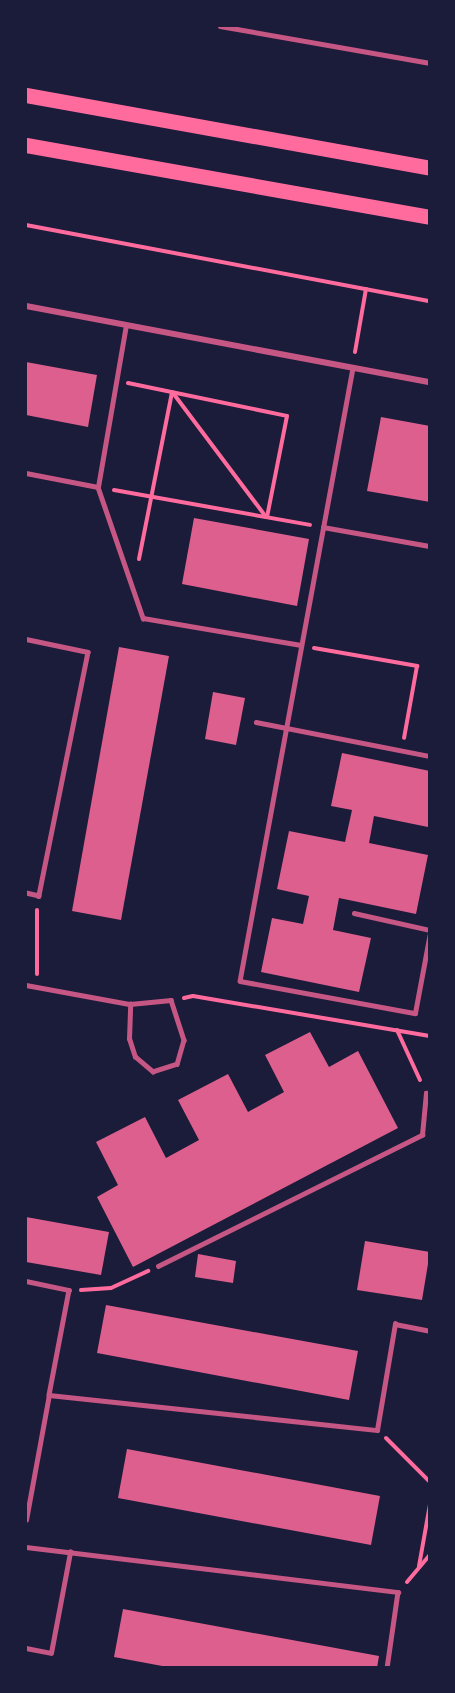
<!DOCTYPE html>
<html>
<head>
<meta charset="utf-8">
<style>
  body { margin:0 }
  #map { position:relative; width:455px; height:1693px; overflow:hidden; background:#1b1b3a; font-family:Overpass,sans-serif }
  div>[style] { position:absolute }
  .building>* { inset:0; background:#dd5f8e }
  .path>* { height:4px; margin:-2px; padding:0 2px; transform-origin:2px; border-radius:2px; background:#ff6b9d }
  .service>* { height:4.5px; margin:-2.25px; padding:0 2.25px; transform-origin:2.25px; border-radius:2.25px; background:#c65784 }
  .minor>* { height:6px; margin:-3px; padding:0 3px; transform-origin:3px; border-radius:3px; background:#c65784 }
  .primary>* { height:15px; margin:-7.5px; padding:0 7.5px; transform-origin:7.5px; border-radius:7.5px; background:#ff6b9d }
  span { translate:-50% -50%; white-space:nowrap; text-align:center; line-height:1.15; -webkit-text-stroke:6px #1b1b3a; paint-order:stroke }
  .frame { position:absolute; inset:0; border:27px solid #1b1b3a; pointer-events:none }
</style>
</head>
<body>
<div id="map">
  <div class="building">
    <div style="clip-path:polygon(26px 362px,97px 375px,88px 427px,26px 415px)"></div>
    <div style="clip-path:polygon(381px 417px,430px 426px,430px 502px,367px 491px)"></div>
    <div style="clip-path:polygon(194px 518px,309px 539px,297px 606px,182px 584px)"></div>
    <div style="clip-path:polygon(119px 647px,169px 656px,121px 920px,72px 911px)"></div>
    <div style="clip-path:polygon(213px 692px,245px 698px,236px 745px,205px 739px)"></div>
    <div style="clip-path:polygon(342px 753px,430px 771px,428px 827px,374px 816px,369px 843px,428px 855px,416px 914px,339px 898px,333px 930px,371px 938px,359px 992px,261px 972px,272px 918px,303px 924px,309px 896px,277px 889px,289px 831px,345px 842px,352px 810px,331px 806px)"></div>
    <div style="clip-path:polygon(310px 1032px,329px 1067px,358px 1051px,398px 1128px,133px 1267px,97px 1197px,118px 1185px,96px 1142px,145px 1117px,166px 1158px,199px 1140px,178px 1100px,228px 1074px,248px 1112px,284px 1092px,265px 1055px)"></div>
    <div style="clip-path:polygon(26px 1217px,109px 1232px,101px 1275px,26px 1262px)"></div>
    <div style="clip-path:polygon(365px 1241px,430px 1252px,422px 1300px,357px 1290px)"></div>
    <div style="clip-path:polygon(198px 1254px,236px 1261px,233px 1283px,195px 1277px)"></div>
    <div style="clip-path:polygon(106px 1305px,358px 1351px,349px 1400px,97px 1353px)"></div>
    <div style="clip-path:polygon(127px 1449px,380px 1496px,371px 1545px,118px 1498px)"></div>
    <div style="clip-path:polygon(123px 1609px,379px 1656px,377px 1668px,173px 1668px,114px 1657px)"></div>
  </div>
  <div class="path">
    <div style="left:26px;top:225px;width:411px;rotate:10.7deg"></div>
    <div style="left:355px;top:352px;width:64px;rotate:-80.1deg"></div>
    <div style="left:128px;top:383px;width:162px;rotate:11.7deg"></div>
    <div style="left:287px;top:416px;width:103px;rotate:101.2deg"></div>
    <div style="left:173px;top:393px;width:155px;rotate:53.1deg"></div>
    <div style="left:114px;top:490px;width:199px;rotate:10.1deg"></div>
    <div style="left:139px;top:559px;width:170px;rotate:-78.8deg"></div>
    <div style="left:314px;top:648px;width:105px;rotate:9.9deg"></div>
    <div style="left:417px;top:666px;width:73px;rotate:100.2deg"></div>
    <div style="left:37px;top:974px;width:64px;rotate:-90deg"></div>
    <div style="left:184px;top:998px;width:9px;rotate:-13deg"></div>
    <div style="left:193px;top:996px;width:240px;rotate:9.6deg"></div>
    <div style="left:397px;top:1030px;width:55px;rotate:65.3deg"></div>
    <div style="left:81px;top:1290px;width:30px;rotate:-4deg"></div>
    <div style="left:111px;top:1288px;width:41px;rotate:-24.7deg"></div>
    <div style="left:386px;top:1438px;width:62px;rotate:45deg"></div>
    <div style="left:419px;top:1566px;width:63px;rotate:-79.9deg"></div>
    <div style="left:407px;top:1582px;width:35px;rotate:-50deg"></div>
  </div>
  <div class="service">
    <div style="left:220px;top:26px;width:213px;rotate:10deg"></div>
    <div style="left:353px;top:368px;width:623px;rotate:100.44deg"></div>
    <div style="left:240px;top:981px;width:178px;rotate:10.4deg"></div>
    <div style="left:415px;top:1013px;width:81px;rotate:-79.4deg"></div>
    <div style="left:26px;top:473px;width:73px;rotate:11deg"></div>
    <div style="left:98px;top:487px;width:164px;rotate:-80.2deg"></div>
    <div style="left:98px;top:487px;width:139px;rotate:71deg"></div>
    <div style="left:143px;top:618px;width:160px;rotate:9.7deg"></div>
    <div style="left:323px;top:527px;width:109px;rotate:10.1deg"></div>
    <div style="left:26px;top:639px;width:63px;rotate:11.8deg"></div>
    <div style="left:88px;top:652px;width:249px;rotate:101.4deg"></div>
    <div style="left:39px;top:896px;width:13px;rotate:-167deg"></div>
    <div style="left:256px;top:722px;width:177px;rotate:11.1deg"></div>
    <div style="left:354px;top:913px;width:78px;rotate:12.6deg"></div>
    <div style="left:26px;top:985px;width:106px;rotate:10.4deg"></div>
    <div style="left:130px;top:1004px;width:41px;rotate:-5.6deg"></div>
    <div style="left:171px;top:1000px;width:42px;rotate:72deg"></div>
    <div style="left:184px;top:1040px;width:25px;rotate:106deg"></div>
    <div style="left:177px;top:1064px;width:25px;rotate:162deg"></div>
    <div style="left:153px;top:1072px;width:23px;rotate:-140deg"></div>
    <div style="left:135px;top:1057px;width:19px;rotate:-108deg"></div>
    <div style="left:129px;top:1039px;width:35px;rotate:-88deg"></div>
    <div style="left:158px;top:1266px;width:295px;rotate:-26.4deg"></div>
    <div style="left:422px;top:1135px;width:42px;rotate:-84.6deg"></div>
    <div style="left:426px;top:1093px;width:4px"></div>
    <div style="left:26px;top:1281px;width:44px;rotate:11.8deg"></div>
    <div style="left:69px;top:1290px;width:107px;rotate:100.8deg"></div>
    <div style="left:49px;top:1395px;width:330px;rotate:6.1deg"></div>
    <div style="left:377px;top:1430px;width:108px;rotate:-80.4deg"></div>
    <div style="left:395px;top:1324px;width:36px;rotate:11deg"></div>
    <div style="left:26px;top:1520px;width:127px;rotate:-79.6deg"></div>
    <div style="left:26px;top:1547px;width:375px;rotate:6.9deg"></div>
    <div style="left:398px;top:1592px;width:77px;rotate:98.2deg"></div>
    <div style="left:26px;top:1648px;width:25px;rotate:11deg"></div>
    <div style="left:51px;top:1653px;width:103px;rotate:-79.3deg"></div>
  </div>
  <div class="minor">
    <div style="left:26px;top:306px;width:411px;rotate:10.7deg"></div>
  </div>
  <div class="primary">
    <div style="left:26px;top:95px;width:411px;rotate:10.2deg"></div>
    <div style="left:26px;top:145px;width:410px;rotate:10.1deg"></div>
  </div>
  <div class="frame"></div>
</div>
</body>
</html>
